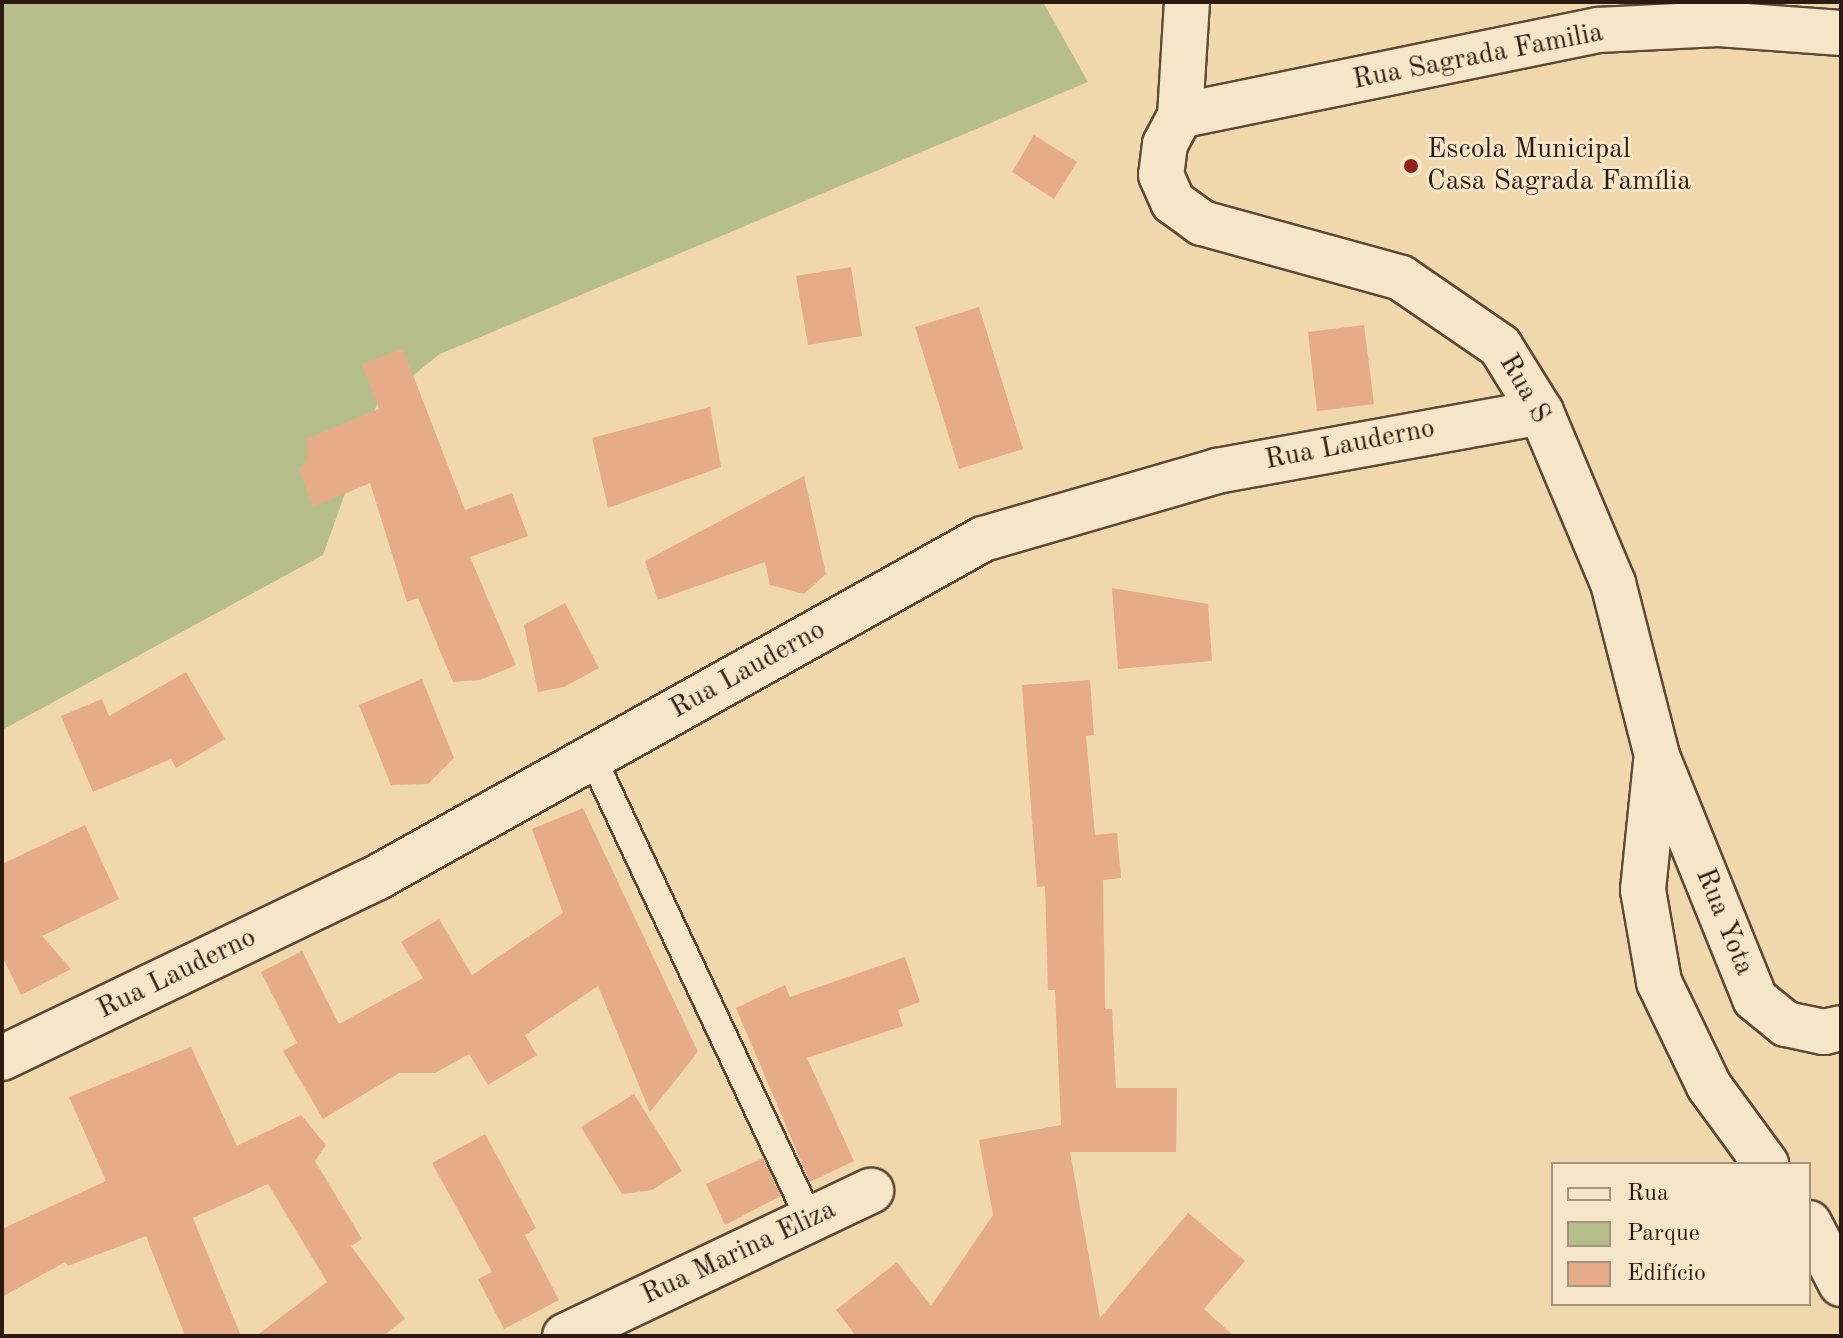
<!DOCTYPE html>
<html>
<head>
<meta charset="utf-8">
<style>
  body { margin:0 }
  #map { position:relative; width:1843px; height:1338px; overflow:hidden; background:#f0d7ac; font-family:"Old Standard TT",serif }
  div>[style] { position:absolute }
  .green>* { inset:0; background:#b6bf8c }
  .building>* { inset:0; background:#e6ac8a }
  .roads { filter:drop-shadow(2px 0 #5c4936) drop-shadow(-2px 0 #5c4936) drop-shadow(0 2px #5c4936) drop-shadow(0 -2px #5c4936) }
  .service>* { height:26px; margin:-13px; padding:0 13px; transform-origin:13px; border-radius:13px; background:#f5e5c9 }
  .minor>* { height:44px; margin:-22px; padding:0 22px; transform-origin:22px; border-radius:22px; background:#f5e5c9 }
  .dots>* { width:22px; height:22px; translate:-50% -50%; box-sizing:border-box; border:4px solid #f5e5c9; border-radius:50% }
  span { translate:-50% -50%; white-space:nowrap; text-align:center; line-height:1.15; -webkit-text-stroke:6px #f5e5c9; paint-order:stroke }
  .street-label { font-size:28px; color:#2b1a0f }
  .poi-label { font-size:28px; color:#2b1a0f }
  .left { translate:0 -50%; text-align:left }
  .frame { position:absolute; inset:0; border:4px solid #2b1a0f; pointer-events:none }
  .legend { position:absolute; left:1551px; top:1162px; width:260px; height:144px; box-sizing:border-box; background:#f5e5c9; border:2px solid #a4947f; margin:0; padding:10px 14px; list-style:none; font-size:24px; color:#2b1a0f }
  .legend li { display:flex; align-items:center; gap:16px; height:40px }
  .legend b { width:40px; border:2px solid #a4947f }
</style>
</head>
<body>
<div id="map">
  <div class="green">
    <div style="clip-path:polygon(2px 2px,1043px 2px,1088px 82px,440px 354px,377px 404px,323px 555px,2px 730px)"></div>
  </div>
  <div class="building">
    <div style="clip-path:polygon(1034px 135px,1077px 162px,1054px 199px,1012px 172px)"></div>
    <div style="clip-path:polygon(851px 267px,862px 336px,808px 345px,796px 276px)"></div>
    <div style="clip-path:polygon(979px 307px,1023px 449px,959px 469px,915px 327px)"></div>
    <div style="clip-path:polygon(1364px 325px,1374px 404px,1317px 411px,1308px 332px)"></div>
    <div style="clip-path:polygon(403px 349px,465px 510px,512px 493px,528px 536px,470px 557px,516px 665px,480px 680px,453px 682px,418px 598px,407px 602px,370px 483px,313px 507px,299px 469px,307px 460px,306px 439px,379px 409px,362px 364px)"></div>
    <div style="clip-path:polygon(710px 407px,721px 467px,608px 508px,592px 438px)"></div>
    <div style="clip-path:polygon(804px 476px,826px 574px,804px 594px,770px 585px,765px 562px,658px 600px,645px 561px)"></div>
    <div style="clip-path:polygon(1112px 588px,1208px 604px,1212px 661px,1118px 669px)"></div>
    <div style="clip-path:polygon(565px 603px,599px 668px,564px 687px,538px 692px,524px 625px)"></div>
    <div style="clip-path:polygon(186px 672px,225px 739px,176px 768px,171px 759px,93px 792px,61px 716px,102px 699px,109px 716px)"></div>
    <div style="clip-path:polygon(422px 679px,454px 758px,428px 784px,391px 785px,359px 705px)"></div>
    <div style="clip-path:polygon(1090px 680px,1094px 735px,1086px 736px,1095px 835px,1117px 833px,1121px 878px,1103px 880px,1105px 1009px,1112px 1009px,1116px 1088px,1177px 1088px,1176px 1152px,1070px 1152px,1100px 1318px,1188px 1213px,1245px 1261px,1204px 1309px,1234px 1336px,856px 1336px,836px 1310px,897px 1262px,931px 1306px,993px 1215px,979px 1140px,1061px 1125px,1055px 990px,1048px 990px,1045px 886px,1037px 887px,1022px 685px)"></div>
    <div style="clip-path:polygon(583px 808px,698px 1052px,650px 1112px,598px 986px,525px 1035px,537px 1055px,488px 1085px,469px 1054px,435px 1073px,399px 1073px,323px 1119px,283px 1051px,297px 1043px,261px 972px,302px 951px,339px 1024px,423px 978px,401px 942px,439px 919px,472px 975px,563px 913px,532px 829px)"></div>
    <div style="clip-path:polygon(85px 825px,119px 899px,42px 936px,71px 969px,21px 995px,2px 956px,2px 864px)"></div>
    <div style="clip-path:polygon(905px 957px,920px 1002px,898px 1010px,903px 1026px,807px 1058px,854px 1161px,810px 1182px,736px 1008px,785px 985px,790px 997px)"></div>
    <div style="clip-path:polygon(191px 1047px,237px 1146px,301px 1115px,326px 1145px,315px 1161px,362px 1239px,351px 1246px,405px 1319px,383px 1336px,256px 1336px,327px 1282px,268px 1184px,193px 1218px,241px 1336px,185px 1336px,146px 1236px,68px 1266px,65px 1262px,2px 1297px,2px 1229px,106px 1181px,69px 1097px)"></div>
    <div style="clip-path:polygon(634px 1094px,682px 1171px,652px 1190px,622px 1194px,581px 1127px)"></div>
    <div style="clip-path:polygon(485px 1134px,536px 1228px,525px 1235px,559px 1300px,504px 1329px,478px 1279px,492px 1272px,432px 1163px)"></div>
    <div style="clip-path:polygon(763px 1158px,781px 1196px,725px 1225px,706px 1184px)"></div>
  </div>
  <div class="roads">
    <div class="service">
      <div style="left:592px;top:757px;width:512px;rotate:64.79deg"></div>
    </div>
    <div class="minor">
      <div style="left:1841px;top:33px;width:123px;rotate:-175.8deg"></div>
      <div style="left:1718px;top:24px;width:120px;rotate:177.1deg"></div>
      <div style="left:1598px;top:30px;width:427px;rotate:168.4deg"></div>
      <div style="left:1180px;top:116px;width:32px;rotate:118deg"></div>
      <div style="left:1165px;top:144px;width:31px;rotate:97deg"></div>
      <div style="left:1161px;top:175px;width:30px;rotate:66deg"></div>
      <div style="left:1173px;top:202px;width:36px;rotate:36deg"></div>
      <div style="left:1202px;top:223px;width:206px;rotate:15.4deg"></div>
      <div style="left:1401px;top:278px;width:120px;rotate:34.5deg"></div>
      <div style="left:1500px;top:346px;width:78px;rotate:58.2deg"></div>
      <div style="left:1541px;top:412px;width:186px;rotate:67.2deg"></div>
      <div style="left:1613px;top:583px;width:179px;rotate:75.7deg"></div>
      <div style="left:1657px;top:756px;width:262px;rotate:68deg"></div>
      <div style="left:1755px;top:999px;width:40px;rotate:39deg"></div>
      <div style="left:1786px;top:1024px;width:39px;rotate:12deg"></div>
      <div style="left:1824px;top:1032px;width:17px;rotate:-13deg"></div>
      <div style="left:1180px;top:116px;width:114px;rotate:-86.5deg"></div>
      <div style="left:1656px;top:762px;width:129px;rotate:95.8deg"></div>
      <div style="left:1643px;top:890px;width:93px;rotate:80.1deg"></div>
      <div style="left:1659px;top:982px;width:115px;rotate:64.3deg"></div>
      <div style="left:1709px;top:1086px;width:97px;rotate:53.8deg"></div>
      <div style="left:2px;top:1058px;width:417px;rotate:-25.7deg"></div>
      <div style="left:378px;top:877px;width:693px;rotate:-29.19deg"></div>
      <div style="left:983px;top:539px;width:244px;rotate:-16.2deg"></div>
      <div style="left:1217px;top:471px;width:329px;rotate:-10.3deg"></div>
      <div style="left:1809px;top:1223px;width:69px;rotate:62.3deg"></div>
      <div style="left:565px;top:1336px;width:339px;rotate:-25.4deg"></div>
    </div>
  </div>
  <div class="dots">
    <div style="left:1411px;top:166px;background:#8f2418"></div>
  </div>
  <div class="street-label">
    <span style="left:1478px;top:57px;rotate:-11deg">Rua Sagrada Familia</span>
    <span style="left:1524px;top:389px;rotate:60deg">Rua S</span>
    <span style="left:1350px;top:445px;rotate:-11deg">Rua Lauderno</span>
    <span style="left:748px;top:670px;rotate:-29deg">Rua Lauderno</span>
    <span style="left:1724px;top:922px;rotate:68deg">Rua Yota</span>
    <span style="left:177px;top:974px;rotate:-26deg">Rua Lauderno</span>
    <span style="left:739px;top:1253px;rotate:-25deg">Rua Marina Eliza</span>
  </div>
  <div class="poi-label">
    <span class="left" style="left:1427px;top:166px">Escola Municipal<br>Casa Sagrada Família</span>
  </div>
  <div class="frame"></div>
  <ul class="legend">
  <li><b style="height:10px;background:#f5e5c9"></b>Rua</li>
  <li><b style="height:22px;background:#b6bf8c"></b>Parque</li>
  <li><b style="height:22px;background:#e6ac8a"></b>Edifício</li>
  </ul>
</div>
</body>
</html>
